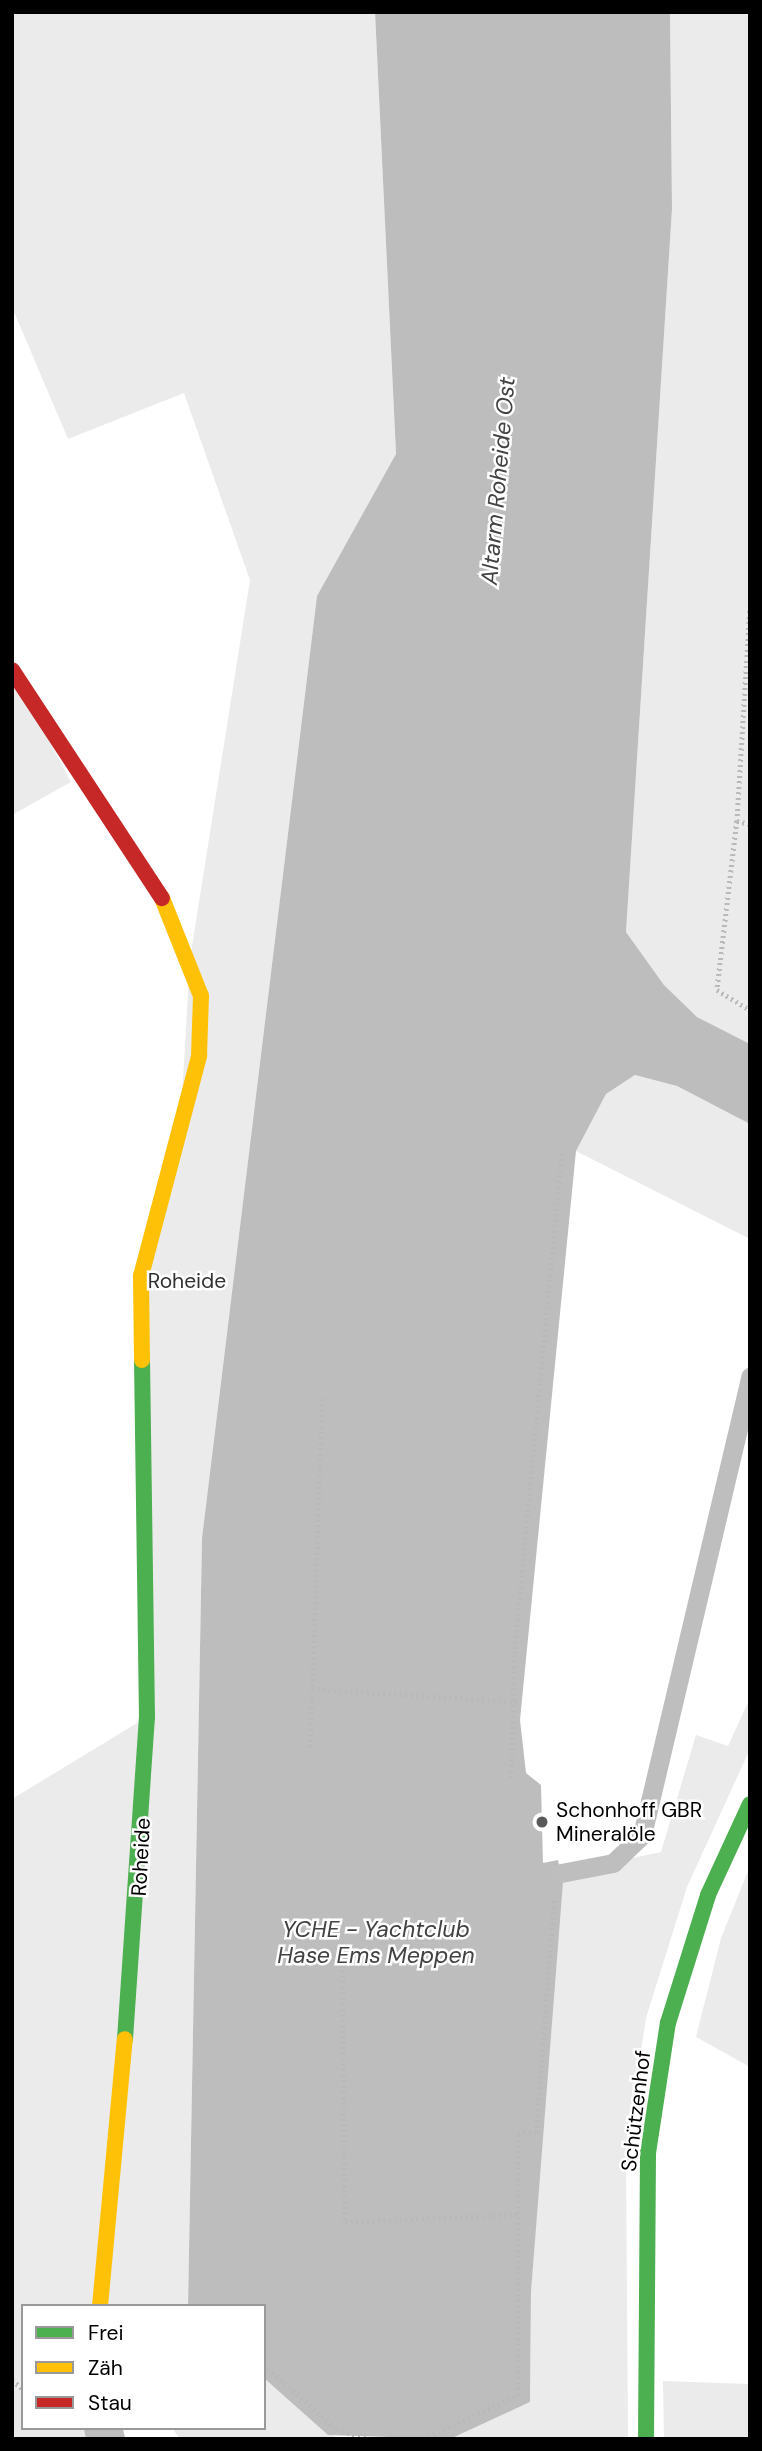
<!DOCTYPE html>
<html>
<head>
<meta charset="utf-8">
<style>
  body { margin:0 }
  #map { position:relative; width:762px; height:2451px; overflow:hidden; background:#fff; font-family:"DM Sans",sans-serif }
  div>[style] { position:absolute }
  .green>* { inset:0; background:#ebebeb }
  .water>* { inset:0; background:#bdbdbd }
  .path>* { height:4.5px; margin-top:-2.25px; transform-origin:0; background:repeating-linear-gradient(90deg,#b9b9b9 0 2px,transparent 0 5.5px) }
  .lane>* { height:19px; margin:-9.5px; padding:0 9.5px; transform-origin:9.5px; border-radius:9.5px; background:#bebebe }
  .street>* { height:38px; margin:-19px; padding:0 19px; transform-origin:19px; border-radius:19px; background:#bebebe }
  .fast>* { height:16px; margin:-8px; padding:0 8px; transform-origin:8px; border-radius:8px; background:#4caf50 }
  .slow>* { height:16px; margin:-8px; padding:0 8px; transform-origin:8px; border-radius:8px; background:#ffc107 }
  .jam>* { height:16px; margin:-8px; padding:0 8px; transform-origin:8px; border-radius:8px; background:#c62828 }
  .dots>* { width:19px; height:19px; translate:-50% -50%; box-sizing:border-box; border:4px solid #fff; border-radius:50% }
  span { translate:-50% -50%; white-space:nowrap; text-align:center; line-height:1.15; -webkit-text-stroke:5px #fff; paint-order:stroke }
  .park-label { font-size:21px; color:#313131 }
  .poi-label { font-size:21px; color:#000 }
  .left { translate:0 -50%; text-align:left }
  .street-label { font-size:21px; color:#000 }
  .water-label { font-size:23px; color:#424242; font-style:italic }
  .frame { position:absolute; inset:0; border:14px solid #000; pointer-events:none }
  .legend { position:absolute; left:21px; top:2304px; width:245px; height:126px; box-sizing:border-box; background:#fff; border:2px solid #999; margin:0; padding:9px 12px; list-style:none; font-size:21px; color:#000 }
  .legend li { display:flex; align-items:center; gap:14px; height:35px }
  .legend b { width:35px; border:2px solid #999 }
</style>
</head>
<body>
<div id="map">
  <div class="green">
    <div style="clip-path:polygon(12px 12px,375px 12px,396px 455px,317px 596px,202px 1538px,188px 2306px,23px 2306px,23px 2428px,96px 2428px,106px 2439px,12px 2439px,12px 1799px,147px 1717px,141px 1276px,180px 1132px,190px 959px,250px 580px,184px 393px,68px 439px,12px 307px)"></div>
    <div style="clip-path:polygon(670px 12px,750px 12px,750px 1044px,697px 1017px,664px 985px,626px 932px,672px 209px)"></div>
    <div style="clip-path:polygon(12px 671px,71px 782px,12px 815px)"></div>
    <div style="clip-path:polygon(635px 1075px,677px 1086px,750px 1124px,750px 1239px,576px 1151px,606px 1094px)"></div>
    <div style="clip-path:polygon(750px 1698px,750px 1749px,687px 1887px,646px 2018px,626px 2151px,628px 2439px,450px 2439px,530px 2402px,531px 2292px,561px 1873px,661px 1852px,696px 1735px,728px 1746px)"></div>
    <div style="clip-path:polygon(750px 1866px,750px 2067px,696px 2037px,721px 1938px)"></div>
    <div style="clip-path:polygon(264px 2378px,338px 2439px,180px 2439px,172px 2428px,264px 2428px)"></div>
    <div style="clip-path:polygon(663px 2381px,750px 2384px,750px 2439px,664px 2439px)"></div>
  </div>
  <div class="water">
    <div style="clip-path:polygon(375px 12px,670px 12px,672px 209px,626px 932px,664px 985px,697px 1017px,750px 1044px,750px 1124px,677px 1086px,635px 1075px,606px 1094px,576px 1151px,520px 1720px,526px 1773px,541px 1785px,543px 1863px,558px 1860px,563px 1882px,531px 2292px,530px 2402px,450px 2439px,328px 2435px,264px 2378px,264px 2306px,188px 2306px,202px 1538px,317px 596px,396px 454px)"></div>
  </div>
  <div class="path">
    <div style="left:750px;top:611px;width:210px;rotate:93.5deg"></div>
    <div style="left:737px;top:821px;width:170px;rotate:96.7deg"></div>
    <div style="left:717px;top:990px;width:39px;rotate:31deg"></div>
    <div style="left:737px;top:821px;width:13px;rotate:13deg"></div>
    <div style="left:312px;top:1689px;width:209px;rotate:3.6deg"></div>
    <div style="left:310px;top:1747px;width:349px;rotate:-88deg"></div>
    <div style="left:511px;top:1778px;width:124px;rotate:-88.6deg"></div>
    <div style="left:514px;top:1654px;width:506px;rotate:-84.56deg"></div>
    <div style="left:343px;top:1959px;width:263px;rotate:89.6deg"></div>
    <div style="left:345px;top:2222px;width:174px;rotate:-2.6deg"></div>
    <div style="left:264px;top:2365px;width:97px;rotate:41.2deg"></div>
    <div style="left:337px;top:2429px;width:32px;rotate:18deg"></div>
    <div style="left:12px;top:2380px;width:14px;rotate:39deg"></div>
    <div style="left:423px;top:2439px;width:105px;rotate:-24.9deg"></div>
    <div style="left:518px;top:2395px;width:262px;rotate:-90deg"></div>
    <div style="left:518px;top:2133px;width:18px"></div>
    <div style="left:536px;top:2133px;width:234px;rotate:-85.6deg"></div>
  </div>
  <div class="lane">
    <div style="left:561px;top:1873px;width:53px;rotate:-10.9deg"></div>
    <div style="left:613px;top:1863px;width:40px;rotate:-44deg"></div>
    <div style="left:642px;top:1835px;width:471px;rotate:-76.7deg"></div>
  </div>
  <div class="street">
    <div style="left:103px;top:2428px;width:11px;rotate:75deg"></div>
  </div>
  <div class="fast">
    <div style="left:125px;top:2039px;width:322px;rotate:-86.1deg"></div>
    <div style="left:147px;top:1718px;width:358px;rotate:-90.8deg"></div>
    <div style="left:646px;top:2439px;width:286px;rotate:-89.6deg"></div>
    <div style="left:648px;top:2153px;width:132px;rotate:-81.3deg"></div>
    <div style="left:668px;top:2023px;width:134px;rotate:-72.6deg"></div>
    <div style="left:708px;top:1895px;width:100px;rotate:-65.2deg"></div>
  </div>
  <div class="slow">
    <div style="left:142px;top:1360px;width:84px;rotate:-90.7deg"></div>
    <div style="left:141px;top:1276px;width:228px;rotate:-75.2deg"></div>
    <div style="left:199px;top:1056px;width:60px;rotate:-88.1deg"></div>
    <div style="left:201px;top:996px;width:105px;rotate:-111.7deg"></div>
    <div style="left:100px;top:2306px;width:268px;rotate:-84.7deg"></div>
  </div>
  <div class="jam">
    <div style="left:12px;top:670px;width:273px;rotate:56.7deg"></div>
  </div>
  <div class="dots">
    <div style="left:542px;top:1822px;background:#595959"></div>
  </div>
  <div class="park-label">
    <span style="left:187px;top:1281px">Roheide</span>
  </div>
  <div class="poi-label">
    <span class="left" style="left:556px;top:1822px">Schonhoff GBR<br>Mineralöle</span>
  </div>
  <div class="street-label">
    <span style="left:141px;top:1857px;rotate:-87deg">Roheide</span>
    <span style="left:636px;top:2111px;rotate:-83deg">Schützenhof</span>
  </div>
  <div class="water-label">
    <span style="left:498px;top:481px;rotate:-85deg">Altarm Roheide Ost</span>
    <span style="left:376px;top:1942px">YCHE - Yachtclub<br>Hase Ems Meppen</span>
  </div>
  <div class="frame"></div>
  <ul class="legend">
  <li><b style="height:9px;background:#4caf50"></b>Frei</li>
  <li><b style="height:9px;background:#ffc107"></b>Zäh</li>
  <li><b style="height:9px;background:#c62828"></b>Stau</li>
  </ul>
</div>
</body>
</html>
